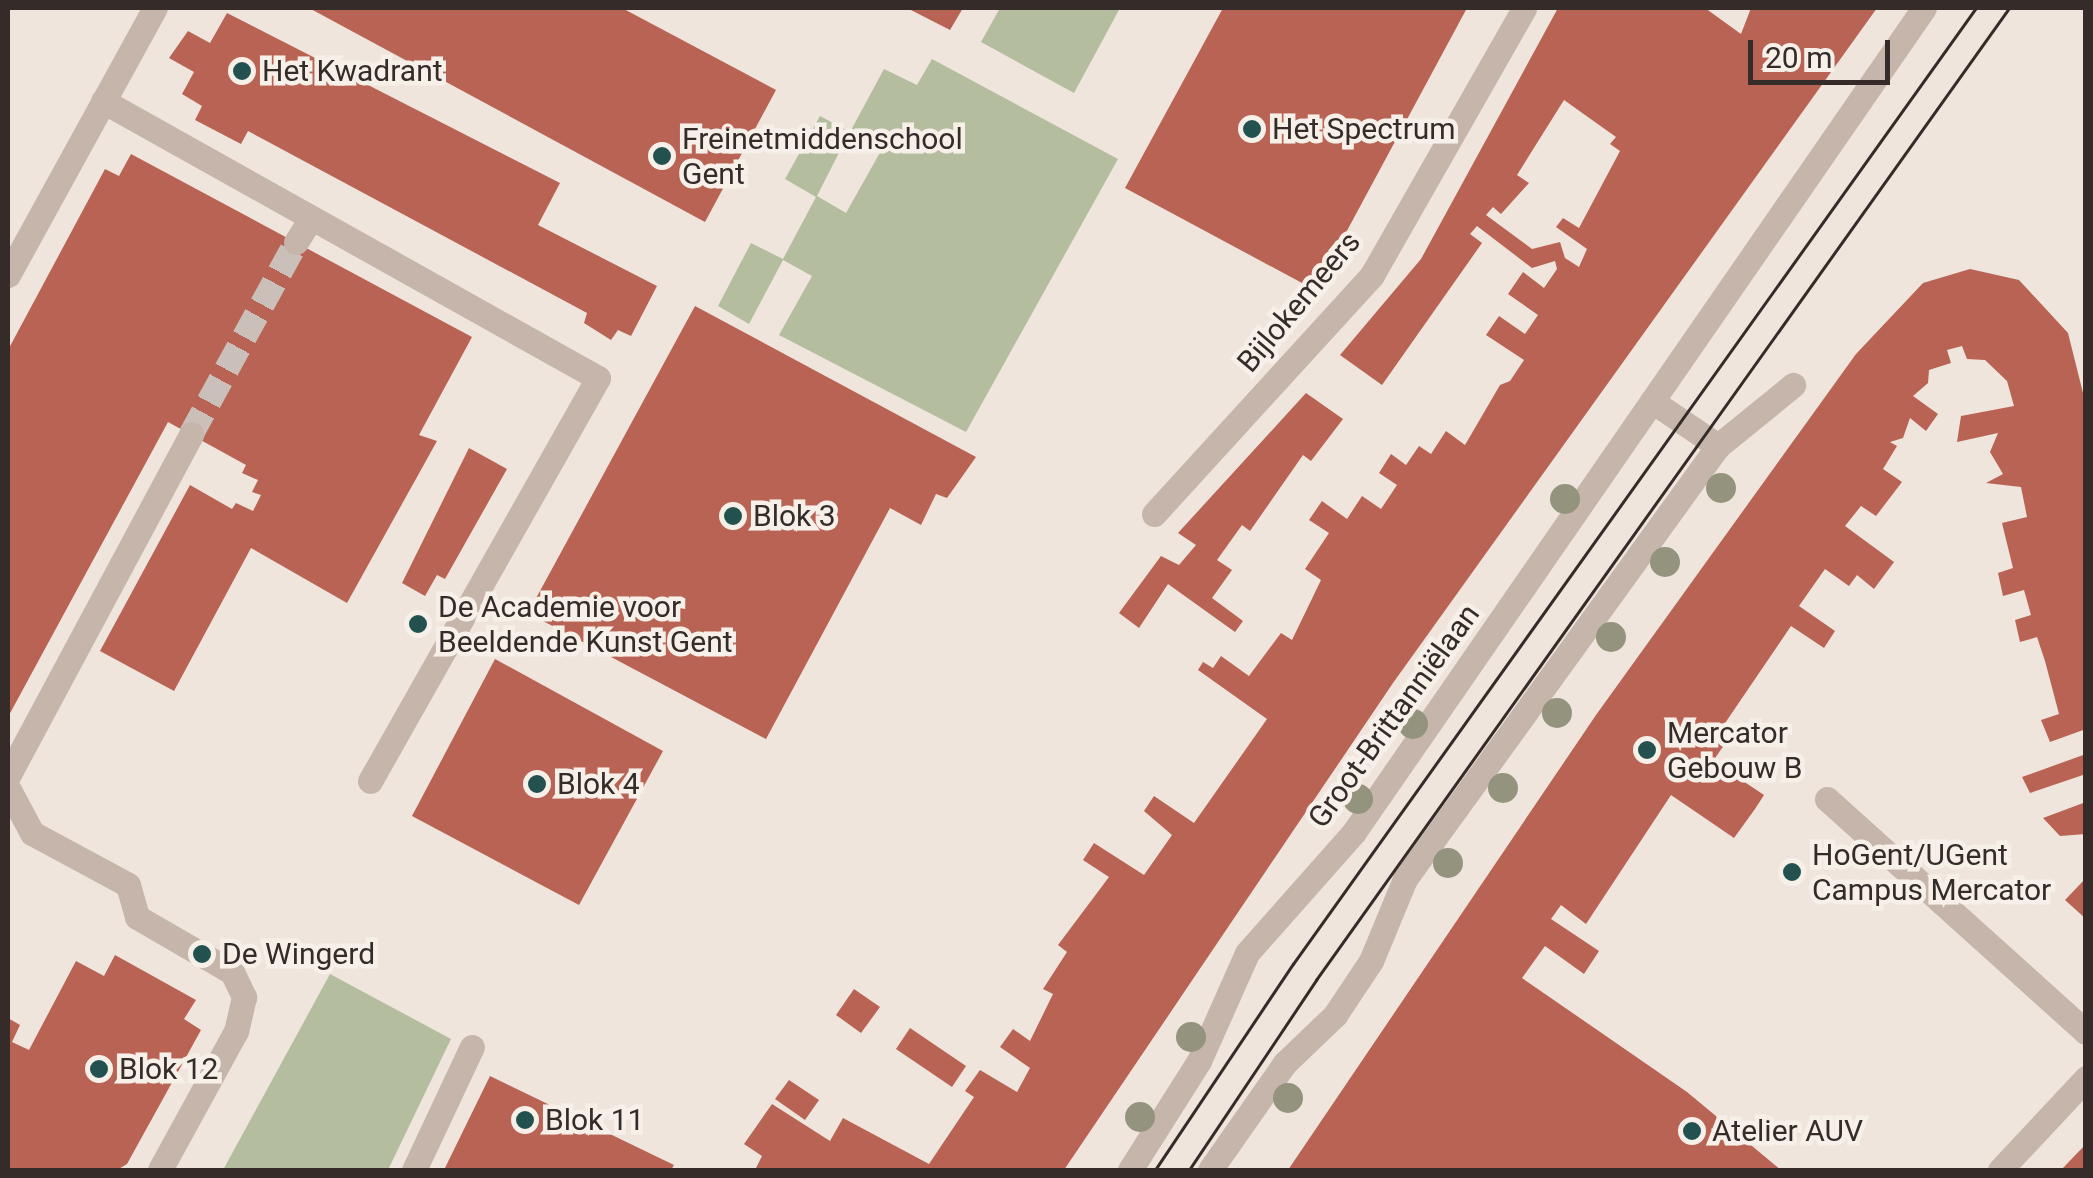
<!DOCTYPE html>
<html>
<head>
<meta charset="utf-8">
<style>
  body { margin:0 }
  #map { position:relative; width:2093px; height:1178px; overflow:hidden; background:#efe5dd; font-family:Roboto,sans-serif }
  div>[style] { position:absolute }
  .green>* { inset:0; background:#b5bd9f }
  .building>* { inset:0; background:#b86353 }
  .minor-tunnel>* { height:25px; margin-top:-12.5px; transform-origin:0; background:repeating-linear-gradient(90deg,#cac0b9 0 25px,transparent 0 37px) }
  .minor>* { height:25px; margin:-12.5px; padding:0 12.5px; transform-origin:12.5px; border-radius:12.5px; background:#c6b5ab }
  .tram>* { height:2.5px; margin:-1.25px; padding:0 1.25px; transform-origin:1.25px; border-radius:1.25px; background:#352c29 }
  .trees>* { width:30px; height:30px; margin:-15px; border-radius:50%; background:#93937e }
  .dots>* { width:28px; height:28px; translate:-50% -50%; box-sizing:border-box; border:5px solid #f7f0e9; border-radius:50% }
  span { translate:-50% -50%; white-space:nowrap; text-align:center; line-height:1.15; -webkit-text-stroke:9px #f7f0e9; paint-order:stroke }
  .poi-label { font-size:30px; color:#352c29 }
  .left { translate:0 -50%; text-align:left }
  .street-label { font-size:30px; color:#352c29 }
  .frame { position:absolute; inset:0; border:10px solid #352c29; pointer-events:none }
  .scale { position:absolute; left:1748px; top:40px; width:142px; height:45px; box-sizing:border-box; border:5px solid #352c29; border-top:0; padding-left:12px; font-size:30px; line-height:35px; white-space:nowrap; color:#352c29; -webkit-text-stroke:8px #f7f0e9; paint-order:stroke }
</style>
</head>
<body>
<div id="map">
  <div class="green">
    <div style="clip-path:polygon(1000px 8px,1120px 8px,1074px 93px,981px 42px)"></div>
    <div style="clip-path:polygon(evenodd,932px 59px,1118px 159px,966px 432px,779px 335px,812px 276px,783px 260px,749px 324px,718px 306px,751px 243px,783px 259px,816px 197px,785px 179px,820px 116px,850px 132px,884px 69px,917px 85px,932px 59px,849px 133px,882px 149px,846px 213px,817px 196px,849px 133px)"></div>
    <div style="clip-path:polygon(330px 974px,451px 1039px,388px 1170px,223px 1170px)"></div>
  </div>
  <div class="building">
    <div style="clip-path:polygon(309px 8px,622px 8px,776px 90px,705px 222px)"></div>
    <div style="clip-path:polygon(907px 8px,963px 8px,950px 30px)"></div>
    <div style="clip-path:polygon(1223px 8px,1467px 8px,1315px 290px,1125px 188px)"></div>
    <div style="clip-path:polygon(evenodd,1558px 8px,1705px 8px,1741px 34px,1751px 8px,1877px 8px,1393px 683px,1064px 1170px,755px 1170px,762px 1156px,744px 1144px,772px 1104px,830px 1141px,843px 1118px,929px 1164px,974px 1097px,965px 1091px,980px 1070px,1017px 1092px,1030px 1068px,1000px 1047px,1013px 1029px,1030px 1041px,1053px 994px,1043px 989px,1067px 952px,1058px 945px,1109px 877px,1083px 860px,1094px 843px,1144px 875px,1172px 835px,1144px 811px,1154px 796px,1194px 823px,1267px 719px,1198px 670px,1203px 662px,1213px 668px,1221px 656px,1249px 676px,1281px 633px,1292px 640px,1321px 580px,1305px 569px,1329px 533px,1309px 520px,1322px 501px,1347px 519px,1362px 496px,1381px 509px,1397px 485px,1379px 473px,1391px 454px,1406px 465px,1419px 446px,1431px 454px,1446px 431px,1465px 445px,1500px 385px,1510px 381px,1524px 360px,1486px 335px,1499px 316px,1525px 334px,1538px 315px,1508px 294px,1523px 272px,1544px 288px,1557px 269px,1555px 261px,1532px 268px,1477px 226px,1470px 234px,1482px 243px,1382px 385px,1340px 355px,1421px 259px,1558px 8px,1564px 100px,1616px 137px,1610px 144px,1620px 151px,1579px 228px,1563px 218px,1556px 227px,1587px 249px,1579px 267px,1565px 258px,1560px 242px,1532px 249px,1486px 215px,1493px 207px,1501px 214px,1529px 183px,1517px 175px,1564px 100px)"></div>
    <div style="clip-path:polygon(227px 13px,560px 183px,538px 225px,657px 286px,631px 336px,618px 330px,611px 340px,584px 323px,587px 313px,248px 131px,241px 144px,195px 120px,202px 106px,182px 94px,194px 72px,169px 58px,188px 31px,210px 43px)"></div>
    <div style="clip-path:polygon(131px 154px,472px 337px,419px 435px,437px 441px,347px 603px,251px 548px,174px 691px,100px 651px,190px 485px,232px 509px,236px 503px,253px 511px,261px 495px,252px 492px,258px 480px,242px 473px,246px 465px,168px 422px,8px 717px,8px 350px,105px 169px,119px 176px)"></div>
    <div style="clip-path:polygon(1970px 269px,2019px 280px,2068px 333px,2086px 405px,2086px 729px,2050px 742px,2041px 720px,2059px 714px,2045px 661px,2037px 637px,2020px 642px,2015px 620px,2031px 615px,2024px 590px,2003px 596px,1998px 573px,2013px 568px,2002px 523px,2027px 517px,2021px 487px,1986px 483px,2003px 474px,1990px 452px,1998px 433px,1957px 442px,1961px 416px,2014px 406px,2007px 381px,1985px 360px,1967px 359px,1962px 346px,1947px 350px,1951px 363px,1929px 370px,1928px 383px,1913px 396px,1938px 414px,1926px 431px,1910px 418px,1903px 438px,1890px 442px,1897px 446px,1883px 469px,1902px 482px,1876px 516px,1861px 506px,1845px 526px,1894px 562px,1874px 589px,1857px 575px,1849px 586px,1825px 569px,1799px 606px,1835px 631px,1824px 648px,1791px 626px,1719px 732px,1729px 738px,1713px 761px,1764px 795px,1755px 809px,1734px 838px,1671px 795px,1586px 924px,1561px 905px,1551px 919px,1599px 951px,1584px 974px,1545px 946px,1522px 978px,1687px 1092px,1781px 1170px,1288px 1170px,1596px 715px,1856px 354px,1923px 283px)"></div>
    <div style="clip-path:polygon(695px 306px,976px 457px,947px 498px,936px 494px,921px 525px,890px 508px,766px 739px,528px 613px)"></div>
    <div style="clip-path:polygon(1306px 393px,1343px 419px,1311px 461px,1303px 455px,1250px 531px,1242px 525px,1217px 560px,1232px 570px,1212px 598px,1243px 621px,1235px 632px,1168px 584px,1139px 628px,1119px 613px,1161px 556px,1179px 565px,1196px 545px,1178px 533px)"></div>
    <div style="clip-path:polygon(469px 448px,507px 469px,445px 579px,437px 575px,425px 596px,402px 583px)"></div>
    <div style="clip-path:polygon(495px 659px,663px 751px,579px 905px,412px 816px)"></div>
    <div style="clip-path:polygon(2086px 754px,2086px 774px,2030px 793px,2022px 777px)"></div>
    <div style="clip-path:polygon(2086px 802px,2086px 834px,2060px 836px,2043px 818px)"></div>
    <div style="clip-path:polygon(2086px 878px,2086px 919px,2065px 900px)"></div>
    <div style="clip-path:polygon(115px 955px,196px 1000px,184px 1019px,201px 1030px,127px 1164px,117px 1170px,8px 1170px,8px 1018px,20px 1025px,12px 1042px,29px 1050px,76px 961px,104px 976px)"></div>
    <div style="clip-path:polygon(854px 989px,880px 1007px,861px 1033px,836px 1015px)"></div>
    <div style="clip-path:polygon(910px 1028px,966px 1066px,952px 1087px,896px 1049px)"></div>
    <div style="clip-path:polygon(490px 1076px,674px 1165px,671px 1170px,444px 1170px)"></div>
    <div style="clip-path:polygon(789px 1080px,819px 1100px,805px 1120px,775px 1099px)"></div>
    <div style="clip-path:polygon(2086px 1144px,2086px 1170px,2061px 1170px)"></div>
  </div>
  <div class="minor-tunnel">
    <div style="left:191px;top:434px;width:219px;rotate:-61.3deg"></div>
  </div>
  <div class="minor">
    <div style="left:103px;top:101px;width:567px;rotate:29.23deg"></div>
    <div style="left:598px;top:378px;width:463px;rotate:119.5deg"></div>
    <div style="left:296px;top:242px;width:28px;rotate:-58deg"></div>
    <div style="left:8px;top:275px;width:305px;rotate:-61.2deg"></div>
    <div style="left:1652px;top:401px;width:80px;rotate:34.3deg"></div>
    <div style="left:1154px;top:514px;width:323px;rotate:-47.6deg"></div>
    <div style="left:1372px;top:275px;width:307px;rotate:-60.3deg"></div>
    <div style="left:8px;top:776px;width:388px;rotate:-61.8deg"></div>
    <div style="left:8px;top:788px;width:51px;rotate:61.9deg"></div>
    <div style="left:32px;top:833px;width:109px;rotate:28.4deg"></div>
    <div style="left:128px;top:885px;width:33px;rotate:74deg"></div>
    <div style="left:137px;top:917px;width:110px;rotate:30.1deg"></div>
    <div style="left:232px;top:972px;width:28px;rotate:64deg"></div>
    <div style="left:244px;top:997px;width:35px;rotate:103deg"></div>
    <div style="left:236px;top:1031px;width:158px;rotate:118.7deg"></div>
    <div style="left:1827px;top:799px;width:348px;rotate:42deg"></div>
    <div style="left:414px;top:1170px;width:136px;rotate:-64.8deg"></div>
    <div style="left:1130px;top:1170px;width:129px;rotate:-57.7deg"></div>
    <div style="left:1199px;top:1061px;width:118px;rotate:-66deg"></div>
    <div style="left:1247px;top:953px;width:162px;rotate:-48.5deg"></div>
    <div style="left:1354px;top:832px;width:1002px;rotate:-55.33deg"></div>
    <div style="left:1210px;top:1170px;width:131px;rotate:-55deg"></div>
    <div style="left:1285px;top:1063px;width:69px;rotate:-43.8deg"></div>
    <div style="left:1335px;top:1015px;width:65px;rotate:-56.3deg"></div>
    <div style="left:1371px;top:961px;width:89px;rotate:-67.5deg"></div>
    <div style="left:1405px;top:879px;width:534px;rotate:-54.14deg"></div>
    <div style="left:1718px;top:446px;width:97px;rotate:-39.1deg"></div>
    <div style="left:2000px;top:1170px;width:126px;rotate:-46.9deg"></div>
  </div>
  <div class="tram">
    <div style="left:1155px;top:1170px;width:248px;rotate:-56.2deg"></div>
    <div style="left:1293px;top:964px;width:1175px;rotate:-54.46deg"></div>
    <div style="left:1189px;top:1170px;width:229px;rotate:-56.2deg"></div>
    <div style="left:1316px;top:980px;width:1194px;rotate:-54.51deg"></div>
  </div>
  <div class="trees">
    <div style="left:1721px;top:488px"></div>
    <div style="left:1565px;top:499px"></div>
    <div style="left:1665px;top:562px"></div>
    <div style="left:1611px;top:637px"></div>
    <div style="left:1557px;top:713px"></div>
    <div style="left:1413px;top:724px"></div>
    <div style="left:1503px;top:788px"></div>
    <div style="left:1358px;top:799px"></div>
    <div style="left:1448px;top:863px"></div>
    <div style="left:1191px;top:1037px"></div>
    <div style="left:1288px;top:1098px"></div>
    <div style="left:1140px;top:1117px"></div>
  </div>
  <div class="dots">
    <div style="left:242px;top:71px;background:#235150"></div>
    <div style="left:1252px;top:129px;background:#235150"></div>
    <div style="left:662px;top:156px;background:#235150"></div>
    <div style="left:733px;top:516px;background:#235150"></div>
    <div style="left:418px;top:624px;background:#235150"></div>
    <div style="left:1647px;top:750px;background:#235150"></div>
    <div style="left:537px;top:784px;background:#235150"></div>
    <div style="left:1792px;top:872px;background:#235150"></div>
    <div style="left:202px;top:954px;background:#235150"></div>
    <div style="left:99px;top:1069px;background:#235150"></div>
    <div style="left:525px;top:1120px;background:#235150"></div>
    <div style="left:1692px;top:1131px;background:#235150"></div>
  </div>
  <div class="poi-label">
    <span class="left" style="left:262px;top:71px">Het Kwadrant</span>
    <span class="left" style="left:1272px;top:129px">Het Spectrum</span>
    <span class="left" style="left:682px;top:156px">Freinetmiddenschool<br>Gent</span>
    <span class="left" style="left:753px;top:516px">Blok 3</span>
    <span class="left" style="left:438px;top:624px">De Academie voor<br>Beeldende Kunst Gent</span>
    <span class="left" style="left:1667px;top:750px">Mercator<br>Gebouw B</span>
    <span class="left" style="left:557px;top:784px">Blok 4</span>
    <span class="left" style="left:1812px;top:872px">HoGent/UGent<br>Campus Mercator</span>
    <span class="left" style="left:222px;top:954px">De Wingerd</span>
    <span class="left" style="left:119px;top:1069px">Blok 12</span>
    <span class="left" style="left:545px;top:1120px">Blok 11</span>
    <span class="left" style="left:1712px;top:1131px">Atelier AUV</span>
  </div>
  <div class="street-label">
    <span style="left:1299px;top:302px;rotate:-50deg">Bijlokemeers</span>
    <span style="left:1394px;top:716px;rotate:-54deg">Groot-Brittanniëlaan</span>
  </div>
  <div class="frame"></div>
  <div class="scale">20 m</div>
</div>
</body>
</html>
